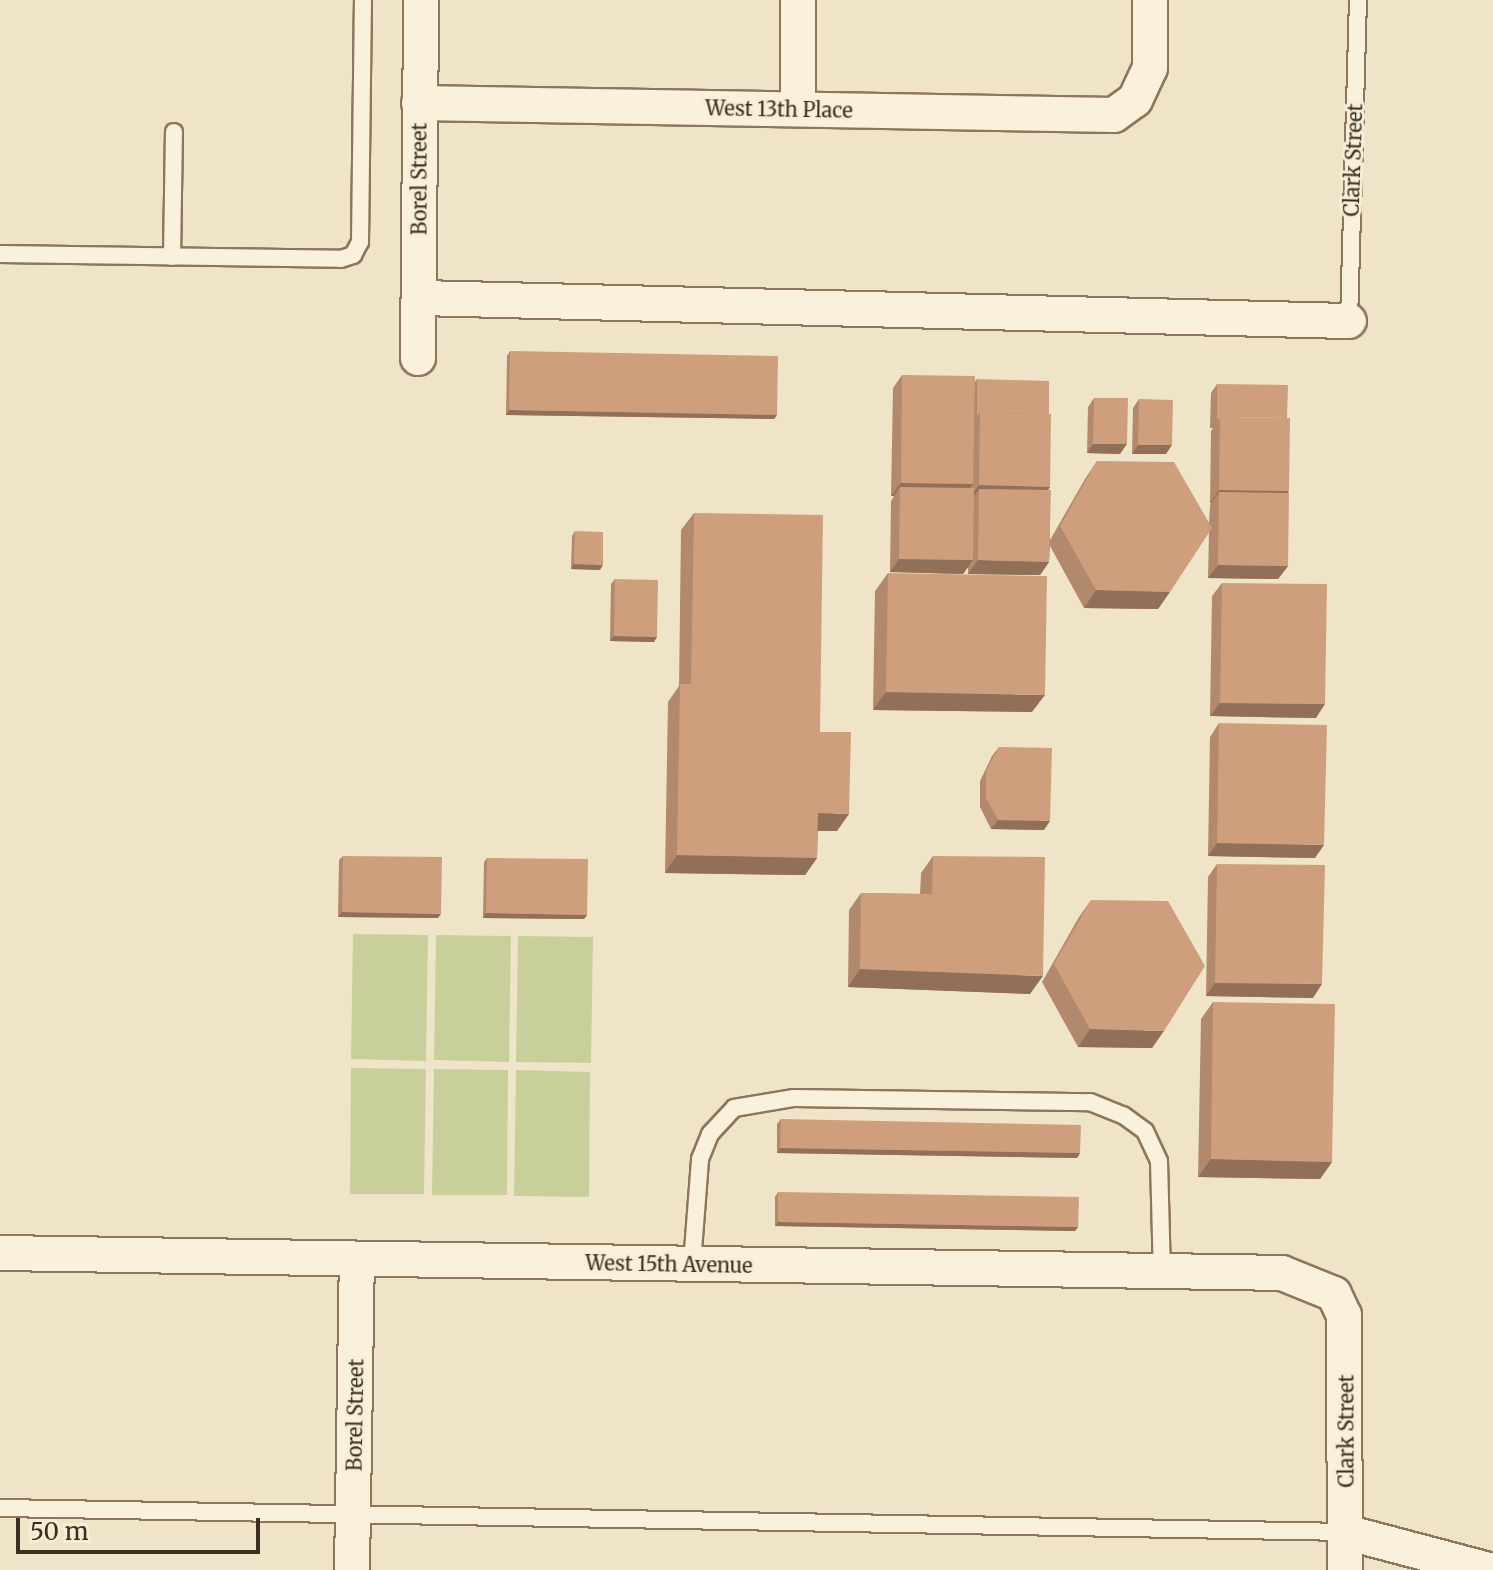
<!DOCTYPE html>
<html>
<head>
<meta charset="utf-8">
<style>
  body { margin:0 }
  #map { position:relative; width:1493px; height:1570px; overflow:hidden; background:#f0e4c8; font-family:Merriweather,serif }
  div>[style] { position:absolute }
  .green>* { inset:0; background:#c9cf9b }
  .roads { filter:drop-shadow(2px 0 #8d765c) drop-shadow(-2px 0 #8d765c) drop-shadow(0 2px #8d765c) drop-shadow(0 -2px #8d765c) }
  .lane>* { height:16px; margin:-8px; padding:0 8px; transform-origin:8px; border-radius:8px; background:#faf1dc }
  .street>* { height:34px; margin:-17px; padding:0 17px; transform-origin:17px; border-radius:17px; background:#faf1dc }
  .wall>* { inset:0; background:#b2896c }
  .shaded-wall>* { inset:0; background:#916f58 }
  .building>* { inset:0; background:#cf9f7d }
  span { translate:-50% -50%; white-space:nowrap; text-align:center; line-height:1.15; -webkit-text-stroke:6px #f7eed8; paint-order:stroke }
  .street-label { font-size:20px; color:#3d2e20 }
  .scale { position:absolute; left:16px; top:1518px; width:244px; height:36px; box-sizing:border-box; border:4px solid #3d2e20; border-top:0; padding-left:10px; font-size:24px; line-height:28px; white-space:nowrap; color:#3d2e20; -webkit-text-stroke:6px #f7eed8; paint-order:stroke }
</style>
</head>
<body>
<div id="map">
  <div class="green">
    <div style="clip-path:polygon(353px 934px,428px 935px,426px 1061px,351px 1059px)"></div>
    <div style="clip-path:polygon(436px 935px,511px 936px,509px 1062px,434px 1060px)"></div>
    <div style="clip-path:polygon(518px 936px,593px 937px,591px 1063px,516px 1062px)"></div>
    <div style="clip-path:polygon(351px 1068px,426px 1069px,424px 1194px,350px 1194px)"></div>
    <div style="clip-path:polygon(434px 1069px,508px 1070px,507px 1195px,432px 1195px)"></div>
    <div style="clip-path:polygon(516px 1070px,590px 1072px,589px 1197px,514px 1196px)"></div>
  </div>
  <div class="roads">
    <div class="lane">
      <div style="left:0;top:254px;width:341px;rotate:0.8deg"></div>
      <div style="left:341px;top:259px;width:13px;rotate:-18deg"></div>
      <div style="left:353px;top:255px;width:15px;rotate:-62deg"></div>
      <div style="left:360px;top:242px;width:242px;rotate:-89.3deg"></div>
      <div style="left:172px;top:257px;width:125px;rotate:-89.1deg"></div>
      <div style="left:1349px;top:321px;width:321px;rotate:-88.4deg"></div>
      <div style="left:692px;top:1264px;width:105px;rotate:-85.6deg"></div>
      <div style="left:700px;top:1159px;width:27px;rotate:-68deg"></div>
      <div style="left:710px;top:1134px;width:35px;rotate:-47deg"></div>
      <div style="left:734px;top:1108px;width:61px;rotate:-9.5deg"></div>
      <div style="left:794px;top:1098px;width:296px;rotate:0.8deg"></div>
      <div style="left:1090px;top:1102px;width:35px;rotate:22deg"></div>
      <div style="left:1123px;top:1115px;width:27px;rotate:36deg"></div>
      <div style="left:1145px;top:1131px;width:33px;rotate:65deg"></div>
      <div style="left:1159px;top:1161px;width:111px;rotate:88.5deg"></div>
      <div style="left:0;top:1508px;width:1345px;rotate:1.02deg"></div>
    </div>
    <div class="street">
      <div style="left:798px;top:0;width:109px;rotate:90deg"></div>
      <div style="left:419px;top:103px;width:695px;rotate:0.99deg"></div>
      <div style="left:1114px;top:115px;width:26px;rotate:-36deg"></div>
      <div style="left:1135px;top:100px;width:35px;rotate:-65deg"></div>
      <div style="left:1150px;top:68px;width:68px;rotate:-90deg"></div>
      <div style="left:420px;top:298px;width:929px;rotate:1.42deg"></div>
      <div style="left:418px;top:358px;width:358px;rotate:-89.5deg"></div>
      <div style="left:0;top:1253px;width:1282px;rotate:0.89deg"></div>
      <div style="left:1282px;top:1273px;width:56px;rotate:22deg"></div>
      <div style="left:1334px;top:1294px;width:23px;rotate:65deg"></div>
      <div style="left:1344px;top:1315px;width:255px;rotate:89.8deg"></div>
      <div style="left:1345px;top:1532px;width:149px;rotate:14.8deg"></div>
      <div style="left:352px;top:1570px;width:311px;rotate:-89.1deg"></div>
    </div>
  </div>
  <div class="wall">
    <div style="clip-path:polygon(510px 351px,777px 415px,774px 419px,506px 415px,507px 356px)"></div>
    <div style="clip-path:polygon(902px 375px,974px 383px,977px 379px,1049px 414px,1050px 487px,1048px 490px,1050px 540px,1085px 479px,1097px 461px,1209px 523px,1210px 506px,1211px 503px,1210px 503px,1211px 431px,1213px 428px,1210px 428px,1211px 393px,1217px 384px,1287px 493px,1288px 566px,1278px 579px,1208px 578px,1209px 532px,1158px 609px,1084px 608px,1050px 546px,1049px 562px,1040px 575px,968px 574px,968px 567px,963px 574px,890px 572px,891px 501px,894px 496px,891px 496px,893px 388px)"></div>
    <div style="clip-path:polygon(1094px 398px,1120px 454px,1087px 453px,1088px 407px)"></div>
    <div style="clip-path:polygon(1139px 399px,1166px 454px,1132px 454px,1133px 408px)"></div>
    <div style="clip-path:polygon(694px 513px,820px 732px,837px 831px,818px 831px,817px 858px,805px 875px,665px 873px,668px 702px,679px 686px,681px 530px)"></div>
    <div style="clip-path:polygon(575px 531px,600px 570px,571px 569px,572px 536px)"></div>
    <div style="clip-path:polygon(888px 573px,1032px 712px,873px 710px,875px 591px)"></div>
    <div style="clip-path:polygon(615px 579px,654px 642px,610px 641px,611px 584px)"></div>
    <div style="clip-path:polygon(1222px 583px,1316px 718px,1210px 716px,1212px 596px)"></div>
    <div style="clip-path:polygon(1219px 723px,1315px 858px,1208px 856px,1210px 737px)"></div>
    <div style="clip-path:polygon(999px 747px,1044px 830px,991px 829px,980px 807px,980px 781px,992px 756px)"></div>
    <div style="clip-path:polygon(343px 856px,438px 918px,338px 917px,339px 860px)"></div>
    <div style="clip-path:polygon(933px 856px,1030px 994px,848px 987px,849px 910px,861px 893px,920px 894px,921px 873px)"></div>
    <div style="clip-path:polygon(487px 858px,587px 915px,584px 919px,483px 918px,484px 862px)"></div>
    <div style="clip-path:polygon(1217px 864px,1313px 998px,1206px 996px,1208px 877px)"></div>
    <div style="clip-path:polygon(1091px 900px,1152px 1048px,1078px 1047px,1042px 982px,1079px 917px)"></div>
    <div style="clip-path:polygon(1213px 1002px,1332px 1162px,1320px 1179px,1198px 1177px,1201px 1019px)"></div>
    <div style="clip-path:polygon(781px 1119px,1080px 1153px,1077px 1158px,777px 1153px,777px 1124px)"></div>
    <div style="clip-path:polygon(778px 1192px,1078px 1227px,1075px 1231px,775px 1226px,775px 1197px)"></div>
  </div>
  <div class="shaded-wall">
    <div style="clip-path:polygon(509px 410px,777px 415px,774px 419px,506px 415px)"></div>
    <div style="clip-path:polygon(1093px 444px,1127px 444px,1120px 454px,1087px 453px)"></div>
    <div style="clip-path:polygon(1138px 445px,1172px 445px,1166px 454px,1132px 454px)"></div>
    <div style="clip-path:polygon(901px 483px,973px 484px,963px 498px,900px 487px,894px 496px,891px 496px)"></div>
    <div style="clip-path:polygon(979px 485px,1050px 487px,1041px 500px,979px 489px,972px 499px,969px 499px)"></div>
    <div style="clip-path:polygon(1219px 490px,1289px 491px,1280px 504px,1219px 492px,1211px 503px,1210px 503px)"></div>
    <div style="clip-path:polygon(899px 559px,973px 560px,963px 574px,890px 572px)"></div>
    <div style="clip-path:polygon(978px 560px,1049px 562px,1040px 575px,968px 574px)"></div>
    <div style="clip-path:polygon(574px 564px,603px 565px,600px 570px,571px 569px)"></div>
    <div style="clip-path:polygon(1218px 565px,1288px 566px,1278px 579px,1208px 578px)"></div>
    <div style="clip-path:polygon(1096px 590px,1170px 592px,1158px 609px,1084px 608px)"></div>
    <div style="clip-path:polygon(614px 636px,657px 637px,654px 642px,610px 641px)"></div>
    <div style="clip-path:polygon(886px 692px,1045px 695px,1032px 712px,873px 710px)"></div>
    <div style="clip-path:polygon(1220px 703px,1325px 704px,1316px 718px,1210px 716px)"></div>
    <div style="clip-path:polygon(818px 813px,849px 814px,837px 831px,806px 831px)"></div>
    <div style="clip-path:polygon(998px 820px,1050px 821px,1044px 830px,991px 829px)"></div>
    <div style="clip-path:polygon(1217px 843px,1324px 845px,1315px 858px,1208px 856px)"></div>
    <div style="clip-path:polygon(677px 855px,817px 858px,805px 875px,665px 873px)"></div>
    <div style="clip-path:polygon(342px 912px,441px 914px,438px 918px,338px 917px)"></div>
    <div style="clip-path:polygon(486px 913px,587px 915px,584px 919px,483px 918px)"></div>
    <div style="clip-path:polygon(860px 969px,1043px 976px,1030px 994px,848px 987px)"></div>
    <div style="clip-path:polygon(1215px 983px,1322px 984px,1313px 998px,1206px 996px)"></div>
    <div style="clip-path:polygon(1090px 1029px,1164px 1031px,1152px 1048px,1078px 1047px)"></div>
    <div style="clip-path:polygon(780px 1148px,1080px 1153px,1077px 1158px,777px 1153px)"></div>
    <div style="clip-path:polygon(1211px 1159px,1332px 1162px,1320px 1179px,1198px 1177px)"></div>
    <div style="clip-path:polygon(778px 1222px,1078px 1227px,1075px 1231px,775px 1226px)"></div>
  </div>
  <div class="building">
    <div style="clip-path:polygon(510px 351px,778px 356px,777px 415px,509px 410px)"></div>
    <div style="clip-path:polygon(902px 375px,975px 376px,973px 484px,901px 483px)"></div>
    <div style="clip-path:polygon(977px 379px,1049px 381px,1049px 414px,980px 413px,977px 416px)"></div>
    <div style="clip-path:polygon(1217px 384px,1288px 385px,1287px 418px,1220px 417px,1220px 419px,1217px 419px)"></div>
    <div style="clip-path:polygon(1094px 398px,1128px 398px,1127px 444px,1093px 444px)"></div>
    <div style="clip-path:polygon(1139px 399px,1173px 400px,1172px 445px,1138px 445px)"></div>
    <div style="clip-path:polygon(980px 413px,1051px 414px,1050px 487px,979px 485px)"></div>
    <div style="clip-path:polygon(1220px 417px,1290px 418px,1289px 491px,1219px 490px)"></div>
    <div style="clip-path:polygon(1097px 461px,1174px 462px,1212px 528px,1170px 592px,1096px 590px,1060px 526px)"></div>
    <div style="clip-path:polygon(900px 487px,974px 488px,973px 560px,899px 559px)"></div>
    <div style="clip-path:polygon(979px 489px,1051px 490px,1049px 562px,978px 560px)"></div>
    <div style="clip-path:polygon(1219px 492px,1289px 493px,1288px 566px,1218px 565px)"></div>
    <div style="clip-path:polygon(694px 513px,823px 515px,820px 732px,851px 732px,849px 814px,818px 813px,817px 858px,677px 855px,680px 684px,691px 684px)"></div>
    <div style="clip-path:polygon(575px 531px,603px 532px,603px 565px,574px 564px)"></div>
    <div style="clip-path:polygon(888px 573px,1047px 576px,1045px 695px,886px 692px)"></div>
    <div style="clip-path:polygon(615px 579px,658px 580px,657px 637px,614px 636px)"></div>
    <div style="clip-path:polygon(1222px 583px,1327px 584px,1325px 704px,1220px 703px)"></div>
    <div style="clip-path:polygon(1219px 723px,1327px 725px,1324px 845px,1217px 843px)"></div>
    <div style="clip-path:polygon(999px 747px,1052px 748px,1050px 821px,998px 820px,986px 798px,986px 771px)"></div>
    <div style="clip-path:polygon(343px 856px,442px 857px,441px 914px,342px 912px)"></div>
    <div style="clip-path:polygon(933px 856px,1045px 857px,1043px 976px,860px 969px,861px 893px,932px 894px)"></div>
    <div style="clip-path:polygon(487px 858px,588px 859px,587px 915px,486px 913px)"></div>
    <div style="clip-path:polygon(1217px 864px,1325px 865px,1322px 984px,1215px 983px)"></div>
    <div style="clip-path:polygon(1091px 900px,1168px 901px,1205px 966px,1164px 1031px,1090px 1029px,1054px 964px)"></div>
    <div style="clip-path:polygon(1213px 1002px,1335px 1004px,1332px 1162px,1211px 1159px)"></div>
    <div style="clip-path:polygon(781px 1119px,1081px 1125px,1080px 1153px,780px 1148px)"></div>
    <div style="clip-path:polygon(778px 1192px,1079px 1197px,1078px 1227px,778px 1222px)"></div>
  </div>
  <div class="street-label">
    <span style="left:779px;top:109px;rotate:1deg">West 13th Place</span>
    <span style="left:1353px;top:160px;rotate:-88deg">Clark Street</span>
    <span style="left:419px;top:179px;rotate:-90deg">Borel Street</span>
    <span style="left:669px;top:1264px;rotate:1deg">West 15th Avenue</span>
    <span style="left:355px;top:1415px;rotate:-89deg">Borel Street</span>
    <span style="left:1346px;top:1431px;rotate:-90deg">Clark Street</span>
  </div>
  <div class="scale">50 m</div>
</div>
</body>
</html>
